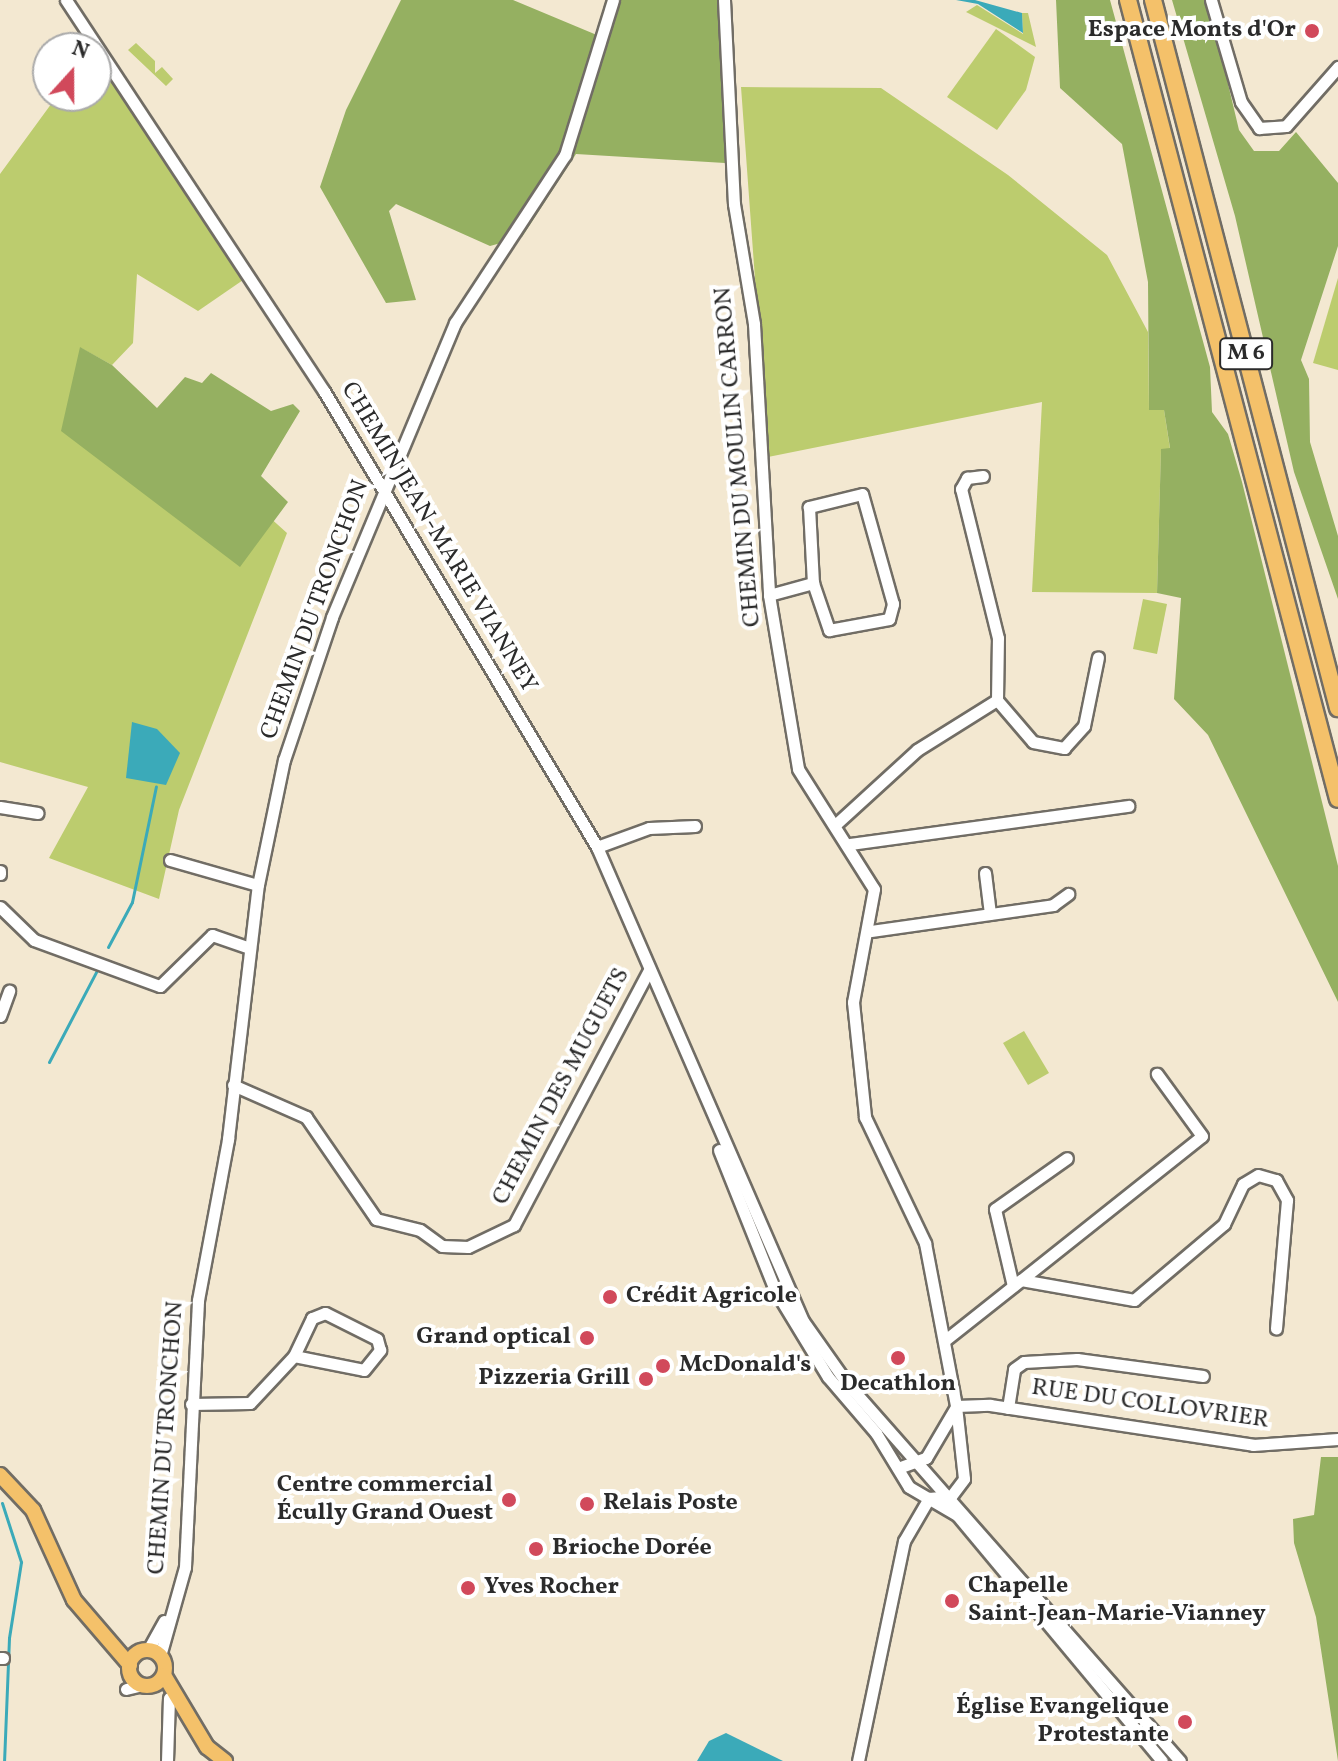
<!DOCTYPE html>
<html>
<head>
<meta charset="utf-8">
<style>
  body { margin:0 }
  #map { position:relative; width:1338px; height:1761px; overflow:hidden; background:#f3e8d1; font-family:Vollkorn,serif }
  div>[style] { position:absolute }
  .green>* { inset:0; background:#bccc6e }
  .forest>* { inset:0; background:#95b061 }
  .water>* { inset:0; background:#3baab9 }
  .stream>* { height:3px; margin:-1.5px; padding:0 1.5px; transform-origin:1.5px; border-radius:1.5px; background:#3baab9 }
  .roads { filter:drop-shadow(2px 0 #716d65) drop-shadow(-2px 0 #716d65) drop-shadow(0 2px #716d65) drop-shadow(0 -2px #716d65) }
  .minor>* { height:11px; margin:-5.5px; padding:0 5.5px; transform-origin:5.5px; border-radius:5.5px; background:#fff }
  .major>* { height:14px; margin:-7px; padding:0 7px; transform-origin:7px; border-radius:7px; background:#f4c16a }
  .major>.ring { margin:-7px; padding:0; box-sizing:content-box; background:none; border:14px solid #f4c16a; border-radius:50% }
  .highway>* { height:16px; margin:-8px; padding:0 8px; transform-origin:8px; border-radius:8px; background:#f4c16a }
  .dots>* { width:22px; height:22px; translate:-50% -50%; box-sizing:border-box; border:4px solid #fff; border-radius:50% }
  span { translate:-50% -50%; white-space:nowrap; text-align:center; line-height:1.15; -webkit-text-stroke:8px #fff; paint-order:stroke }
  .shield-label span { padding:2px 6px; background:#fff; border:2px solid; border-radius:6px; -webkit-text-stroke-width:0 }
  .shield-label { font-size:22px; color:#2b2b2b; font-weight:700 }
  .poi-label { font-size:24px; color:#2b2b2b; font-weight:700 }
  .right { translate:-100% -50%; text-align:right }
  .left { translate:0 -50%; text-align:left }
  .street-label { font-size:24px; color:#2b2b2b }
  .north { position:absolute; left:32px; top:32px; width:80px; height:80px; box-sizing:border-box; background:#fff; border:2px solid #aaa; border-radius:50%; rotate:21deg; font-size:22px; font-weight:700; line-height:32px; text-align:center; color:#2b2b2b }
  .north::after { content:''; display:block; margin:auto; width:28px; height:36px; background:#d1495b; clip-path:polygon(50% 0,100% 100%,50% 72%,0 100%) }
</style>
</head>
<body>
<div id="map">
  <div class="green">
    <div style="clip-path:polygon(977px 5px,1023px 34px,1022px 13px,1028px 13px,1036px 47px,966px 12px)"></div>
    <div style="clip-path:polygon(996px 29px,1035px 57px,1026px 90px,997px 130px,947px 97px)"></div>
    <div style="clip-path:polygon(136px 43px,155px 61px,155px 73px,162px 67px,173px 79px,166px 86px,128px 50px)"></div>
    <div style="clip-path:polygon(96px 54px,246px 278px,198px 311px,137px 274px,133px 343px,112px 365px,81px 348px,287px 533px,179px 810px,159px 899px,49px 858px,88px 787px,0 762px,0 174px,57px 96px,96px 96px)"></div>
    <div style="clip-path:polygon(741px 87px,881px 88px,1008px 175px,1107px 255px,1148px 332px,1149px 410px,1164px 410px,1170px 449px,1161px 450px,1157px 593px,1032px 592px,1042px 402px,768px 457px)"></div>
    <div style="clip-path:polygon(1338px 278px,1338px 370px,1313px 363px)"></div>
    <div style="clip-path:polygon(1143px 599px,1167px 604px,1157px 654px,1133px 649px)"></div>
    <div style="clip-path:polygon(1024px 1031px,1049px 1073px,1028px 1085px,1003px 1043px)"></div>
  </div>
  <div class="forest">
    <div style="clip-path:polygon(401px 0,513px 0,604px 38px,621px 0,718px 0,725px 163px,576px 154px,522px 237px,490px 246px,396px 204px,389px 211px,416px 300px,386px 303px,320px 187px,346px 110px)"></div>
    <div style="clip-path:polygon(1056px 0,1110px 0,1210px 367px,1212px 412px,1228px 434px,1242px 482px,1338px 866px,1338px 1002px,1208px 735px,1174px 699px,1181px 598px,1157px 593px,1161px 449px,1170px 448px,1164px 410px,1149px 410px,1148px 282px,1122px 144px,1060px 88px)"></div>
    <div style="clip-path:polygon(1172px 0,1208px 0,1239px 130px,1254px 151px,1279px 151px,1296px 132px,1338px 183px,1338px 246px,1301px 360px,1309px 379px,1310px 442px,1338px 536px,1338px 599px,1294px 472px,1235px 216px)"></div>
    <div style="clip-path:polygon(80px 347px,112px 365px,157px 408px,185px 377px,202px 383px,211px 373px,271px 411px,293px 404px,300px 411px,261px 476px,288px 502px,240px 567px,61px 431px)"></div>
    <div style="clip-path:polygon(1321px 1457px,1338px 1457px,1338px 1761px,1316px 1617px,1294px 1543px,1293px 1519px,1314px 1515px)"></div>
  </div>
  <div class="water">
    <div style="clip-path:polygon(956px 0,975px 0,1022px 13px,1023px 33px,978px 4px)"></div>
    <div style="clip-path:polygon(132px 722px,157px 729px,180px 753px,166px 785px,126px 778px)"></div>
    <div style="clip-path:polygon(726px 1733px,783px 1761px,697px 1761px,709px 1741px)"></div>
  </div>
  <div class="stream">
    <div style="left:108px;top:947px;width:51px;rotate:-61.9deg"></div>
    <div style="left:132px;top:902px;width:118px;rotate:-78.3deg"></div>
    <div style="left:49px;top:1062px;width:102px;rotate:-62.4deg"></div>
    <div style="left:2px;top:1503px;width:62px;rotate:72.1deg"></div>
    <div style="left:21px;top:1562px;width:77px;rotate:99deg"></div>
    <div style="left:9px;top:1638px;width:123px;rotate:92.3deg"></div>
  </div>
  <div class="roads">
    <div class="minor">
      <div style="left:66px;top:0;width:468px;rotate:56.6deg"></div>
      <div style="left:324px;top:391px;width:531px;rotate:59.09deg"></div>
      <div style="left:597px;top:847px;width:517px;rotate:66.51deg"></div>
      <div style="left:803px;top:1321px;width:75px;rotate:54.8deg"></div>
      <div style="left:846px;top:1382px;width:505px;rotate:48.61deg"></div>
      <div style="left:724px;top:0;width:204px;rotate:87.2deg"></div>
      <div style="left:734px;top:204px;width:122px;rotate:80.5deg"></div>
      <div style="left:754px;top:324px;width:271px;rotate:86.8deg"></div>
      <div style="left:769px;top:595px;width:176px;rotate:80.5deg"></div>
      <div style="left:798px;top:769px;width:142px;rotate:57.7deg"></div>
      <div style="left:874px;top:889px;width:115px;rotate:100.5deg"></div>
      <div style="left:853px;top:1002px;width:116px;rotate:84deg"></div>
      <div style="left:865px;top:1117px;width:140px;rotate:64.5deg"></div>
      <div style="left:925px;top:1243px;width:166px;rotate:79.2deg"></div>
      <div style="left:956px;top:1406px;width:73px;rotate:83.7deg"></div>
      <div style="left:964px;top:1479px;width:21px;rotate:127deg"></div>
      <div style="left:951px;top:1496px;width:22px;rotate:175deg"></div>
      <div style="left:1211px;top:0;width:106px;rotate:73.6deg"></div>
      <div style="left:1241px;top:102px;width:32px;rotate:55deg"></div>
      <div style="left:1259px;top:128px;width:27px;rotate:-4deg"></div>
      <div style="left:1286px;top:126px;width:79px;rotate:-48.6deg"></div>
      <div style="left:769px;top:595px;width:46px;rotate:-15.3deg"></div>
      <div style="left:813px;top:583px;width:50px;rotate:71.2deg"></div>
      <div style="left:829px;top:630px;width:61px;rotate:-10.4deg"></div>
      <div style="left:889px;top:619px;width:16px;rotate:-75deg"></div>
      <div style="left:893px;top:604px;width:114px;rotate:-105.7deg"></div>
      <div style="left:862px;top:494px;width:55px;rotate:166.2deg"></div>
      <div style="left:809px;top:507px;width:76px;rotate:87deg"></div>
      <div style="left:997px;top:700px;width:55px;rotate:49.4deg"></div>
      <div style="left:1033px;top:742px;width:32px;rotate:11deg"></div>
      <div style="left:1064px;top:748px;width:30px;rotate:-48deg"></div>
      <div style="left:1084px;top:726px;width:70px;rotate:-78.5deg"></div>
      <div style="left:0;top:807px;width:38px;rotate:9deg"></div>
      <div style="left:835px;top:825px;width:111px;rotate:-42.4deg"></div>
      <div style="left:917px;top:750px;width:94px;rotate:-32deg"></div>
      <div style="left:997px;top:700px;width:62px;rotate:-89.1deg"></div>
      <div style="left:998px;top:638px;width:154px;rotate:-103.9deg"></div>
      <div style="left:961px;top:489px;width:13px;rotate:-61deg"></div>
      <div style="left:967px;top:478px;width:16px;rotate:-7deg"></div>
      <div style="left:850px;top:844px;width:281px;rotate:-7.8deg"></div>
      <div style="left:597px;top:847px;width:55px;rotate:-20.1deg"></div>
      <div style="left:649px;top:828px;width:46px;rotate:-2.5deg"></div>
      <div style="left:170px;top:860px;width:91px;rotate:15.9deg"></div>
      <div style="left:0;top:871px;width:3px;rotate:90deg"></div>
      <div style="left:985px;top:873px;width:41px;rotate:83deg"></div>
      <div style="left:0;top:907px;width:47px;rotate:44.1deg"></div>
      <div style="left:34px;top:940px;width:134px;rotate:20.1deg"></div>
      <div style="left:160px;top:986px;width:73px;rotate:-44.4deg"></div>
      <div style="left:212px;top:935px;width:39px;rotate:19deg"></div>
      <div style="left:871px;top:931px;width:184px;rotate:-8.1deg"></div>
      <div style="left:1053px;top:905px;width:19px;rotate:-36deg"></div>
      <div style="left:0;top:1016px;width:27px;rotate:-70deg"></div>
      <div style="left:233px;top:1085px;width:80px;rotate:23.7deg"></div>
      <div style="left:306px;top:1117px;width:124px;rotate:55.5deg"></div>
      <div style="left:376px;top:1219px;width:45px;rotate:14deg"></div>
      <div style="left:420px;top:1230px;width:27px;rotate:36deg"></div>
      <div style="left:442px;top:1246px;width:26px;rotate:2deg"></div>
      <div style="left:468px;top:1247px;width:51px;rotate:-25.6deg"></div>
      <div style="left:514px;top:1225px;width:289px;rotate:-62.1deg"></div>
      <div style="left:719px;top:1150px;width:151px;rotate:68.2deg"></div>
      <div style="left:775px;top:1290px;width:102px;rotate:58.7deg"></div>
      <div style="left:828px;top:1377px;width:74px;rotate:49.4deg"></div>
      <div style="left:876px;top:1433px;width:63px;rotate:58.6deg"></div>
      <div style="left:909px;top:1487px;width:56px;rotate:30.3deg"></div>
      <div style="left:957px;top:1515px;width:320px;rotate:50.2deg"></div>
      <div style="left:1021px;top:1280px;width:231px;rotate:-38.5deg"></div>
      <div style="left:1202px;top:1136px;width:77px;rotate:-126deg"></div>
      <div style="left:1013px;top:1286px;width:79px;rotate:-103.2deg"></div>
      <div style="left:995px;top:1209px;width:88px;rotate:-35.3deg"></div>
      <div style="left:944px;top:1341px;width:98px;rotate:-38.4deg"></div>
      <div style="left:1021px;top:1280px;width:115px;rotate:10deg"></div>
      <div style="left:1134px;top:1300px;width:118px;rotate:-40.2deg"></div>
      <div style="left:1224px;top:1224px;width:44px;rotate:-64.6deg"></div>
      <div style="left:1243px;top:1184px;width:17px;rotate:-31deg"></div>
      <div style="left:1258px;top:1175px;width:19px;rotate:16deg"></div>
      <div style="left:1276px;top:1180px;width:23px;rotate:61deg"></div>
      <div style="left:1287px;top:1200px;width:129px;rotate:94.9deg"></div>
      <div style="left:191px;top:1404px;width:59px;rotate:-1deg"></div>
      <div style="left:250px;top:1403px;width:64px;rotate:-46.9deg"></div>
      <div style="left:294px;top:1356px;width:71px;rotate:11.3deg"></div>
      <div style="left:364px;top:1370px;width:26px;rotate:-51deg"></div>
      <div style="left:380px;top:1350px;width:11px;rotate:-105deg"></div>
      <div style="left:377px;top:1339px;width:58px;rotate:-153.4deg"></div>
      <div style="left:325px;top:1313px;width:14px;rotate:159deg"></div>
      <div style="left:312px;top:1318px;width:42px;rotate:115.3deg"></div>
      <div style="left:956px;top:1406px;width:34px;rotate:-2deg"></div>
      <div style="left:990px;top:1405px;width:266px;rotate:8.6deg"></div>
      <div style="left:1253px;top:1445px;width:85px;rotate:-4deg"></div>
      <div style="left:1008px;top:1408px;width:39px;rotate:-81deg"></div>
      <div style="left:1014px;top:1369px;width:12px;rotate:-35deg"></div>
      <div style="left:1024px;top:1362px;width:53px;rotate:-3.2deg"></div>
      <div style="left:1077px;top:1359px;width:127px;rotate:7.7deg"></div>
      <div style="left:898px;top:1468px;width:30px;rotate:-20deg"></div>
      <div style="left:926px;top:1458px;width:59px;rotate:-59.5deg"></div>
      <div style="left:148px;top:1650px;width:33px;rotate:-61deg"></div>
      <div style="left:160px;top:1656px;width:92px;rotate:-74.3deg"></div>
      <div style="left:185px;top:1567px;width:267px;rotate:-87.2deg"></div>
      <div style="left:198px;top:1300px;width:164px;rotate:-79.4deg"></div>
      <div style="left:228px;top:1139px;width:256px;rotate:-83.3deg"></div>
      <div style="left:258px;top:885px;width:128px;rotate:-78.3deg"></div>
      <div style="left:284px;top:760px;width:151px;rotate:-71.4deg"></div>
      <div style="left:332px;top:617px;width:319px;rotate:-67.3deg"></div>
      <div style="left:455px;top:323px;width:201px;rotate:-56.8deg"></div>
      <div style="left:565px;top:155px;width:162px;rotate:-72.8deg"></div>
      <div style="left:0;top:1658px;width:3px"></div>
      <div style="left:126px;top:1689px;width:16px;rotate:-14deg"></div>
      <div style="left:167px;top:1761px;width:63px;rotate:-88.2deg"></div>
      <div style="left:858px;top:1761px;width:225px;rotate:-78.2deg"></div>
      <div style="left:904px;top:1541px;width:50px;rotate:-59.8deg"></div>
    </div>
    <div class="major">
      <div style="left:0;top:1475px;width:48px;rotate:46.7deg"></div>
      <div style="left:33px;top:1510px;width:99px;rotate:65.5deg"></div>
      <div style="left:74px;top:1600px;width:86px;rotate:49.3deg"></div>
      <div class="ring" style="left:129px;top:1650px;width:22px;height:22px"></div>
      <div style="left:164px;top:1675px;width:84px;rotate:59.2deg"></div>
      <div style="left:207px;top:1747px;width:23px;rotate:38deg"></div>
    </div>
    <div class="highway">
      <div style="left:1128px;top:0;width:826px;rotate:75.27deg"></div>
      <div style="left:1153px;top:0;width:732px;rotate:75.36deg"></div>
    </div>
  </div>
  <div class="dots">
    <div style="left:1312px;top:31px;background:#d1495b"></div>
    <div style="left:610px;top:1297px;background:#d1495b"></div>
    <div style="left:587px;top:1338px;background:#d1495b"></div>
    <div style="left:898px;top:1358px;background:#d1495b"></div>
    <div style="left:663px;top:1366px;background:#d1495b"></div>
    <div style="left:646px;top:1379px;background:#d1495b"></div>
    <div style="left:509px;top:1500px;background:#d1495b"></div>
    <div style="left:587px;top:1504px;background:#d1495b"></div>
    <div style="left:536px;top:1549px;background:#d1495b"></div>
    <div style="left:468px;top:1588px;background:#d1495b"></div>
    <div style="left:952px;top:1601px;background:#d1495b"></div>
    <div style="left:1185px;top:1722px;background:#d1495b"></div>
  </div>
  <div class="shield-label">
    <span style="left:1246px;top:354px">M 6</span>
  </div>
  <div class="poi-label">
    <span class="right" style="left:1296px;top:31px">Espace Monts d'Or</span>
    <span class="left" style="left:626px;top:1297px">Crédit Agricole</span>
    <span class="right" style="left:571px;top:1338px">Grand optical</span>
    <span class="left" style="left:679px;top:1366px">McDonald's</span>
    <span class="right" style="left:630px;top:1379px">Pizzeria Grill</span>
    <span style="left:898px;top:1385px">Decathlon</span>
    <span class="right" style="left:493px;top:1500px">Centre commercial<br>Écully Grand Ouest</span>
    <span class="left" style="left:603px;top:1504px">Relais Poste</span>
    <span class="left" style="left:552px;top:1549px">Brioche Dorée</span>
    <span class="left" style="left:968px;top:1601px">Chapelle<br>Saint-Jean-Marie-Vianney</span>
    <span class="left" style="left:484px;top:1588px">Yves Rocher</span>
    <span class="right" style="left:1169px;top:1722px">Église Evangelique<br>Protestante</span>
  </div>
  <div class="street-label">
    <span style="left:739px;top:457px;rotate:-95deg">CHEMIN DU MOULIN CARRON</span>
    <span style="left:438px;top:538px;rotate:59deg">CHEMIN JEAN-MARIE VIANNEY</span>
    <span style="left:316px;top:610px;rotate:-70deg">CHEMIN DU TRONCHON</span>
    <span style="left:562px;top:1087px;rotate:-62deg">CHEMIN DES MUGUETS</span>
    <span style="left:1150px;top:1405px;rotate:8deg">RUE DU COLLOVRIER</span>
    <span style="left:167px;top:1438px;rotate:-86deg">CHEMIN DU TRONCHON</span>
  </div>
  <div class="north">N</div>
</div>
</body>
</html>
